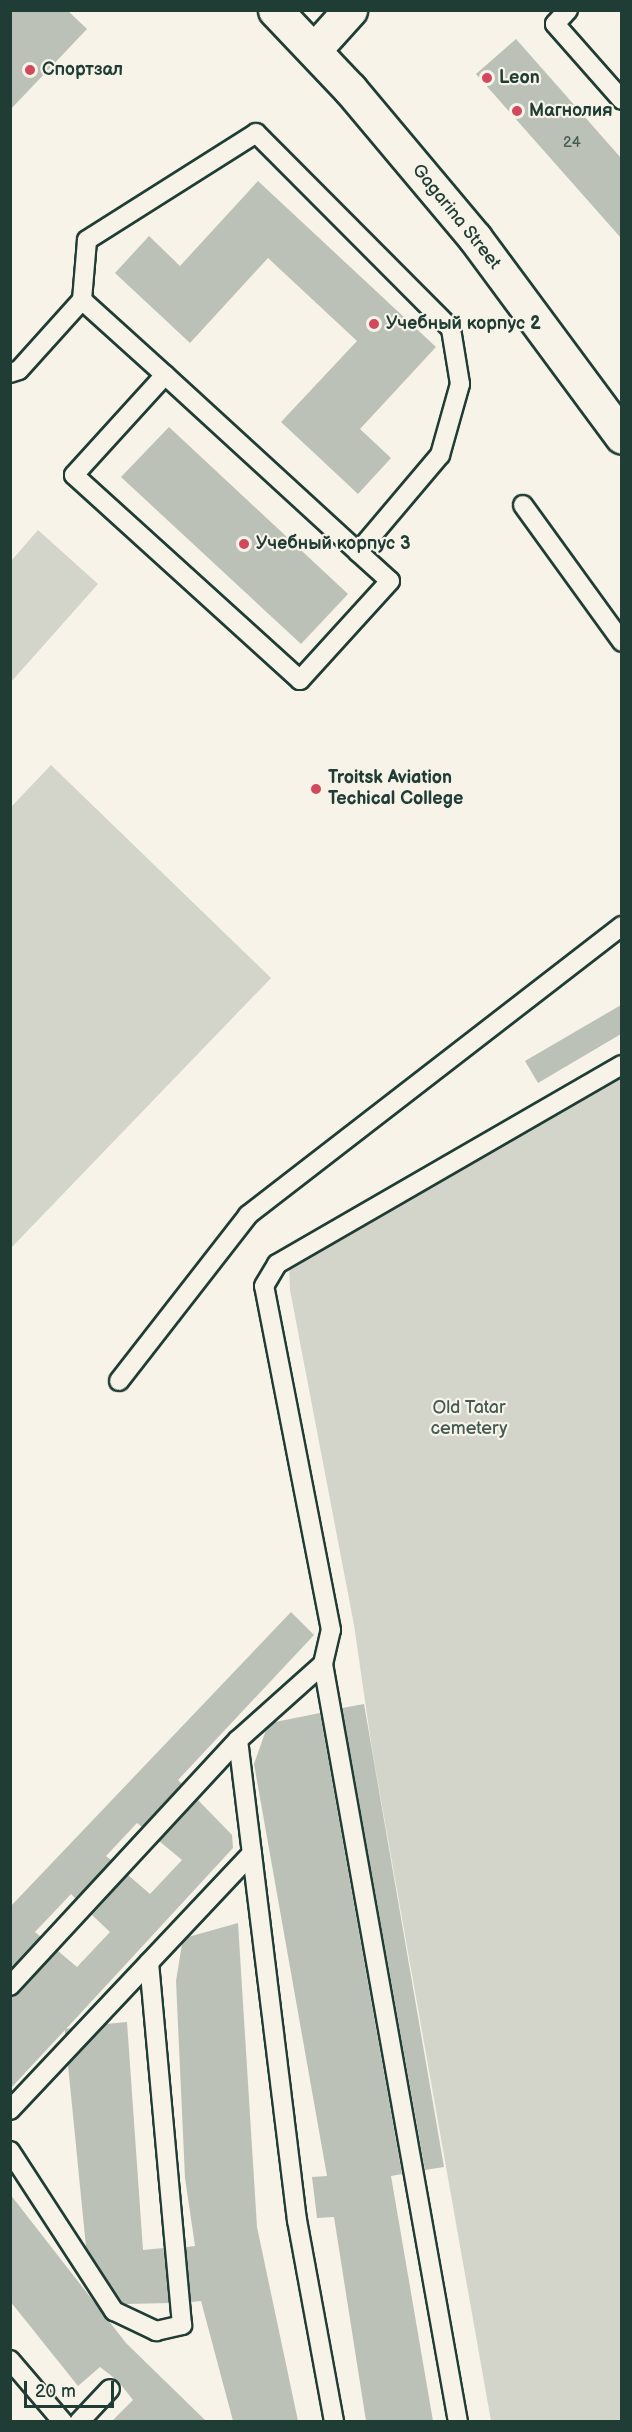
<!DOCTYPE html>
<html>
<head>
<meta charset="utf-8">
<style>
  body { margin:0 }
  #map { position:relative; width:632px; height:2432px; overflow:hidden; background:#f7f3e8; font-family:"Balsamiq Sans",sans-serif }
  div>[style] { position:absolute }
  .green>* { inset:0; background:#d3d5ca }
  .building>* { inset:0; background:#bbc1b6 }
  .roads { filter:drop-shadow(2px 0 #1f3d34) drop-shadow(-2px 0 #1f3d34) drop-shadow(0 2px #1f3d34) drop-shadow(0 -2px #1f3d34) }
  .lane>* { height:18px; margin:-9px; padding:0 9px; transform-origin:9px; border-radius:9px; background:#f7f3e8 }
  .secondary>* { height:33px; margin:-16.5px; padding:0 16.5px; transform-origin:16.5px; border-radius:16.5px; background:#f7f3e8 }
  .dots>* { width:16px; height:16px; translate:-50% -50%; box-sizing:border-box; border:3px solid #f7f3e8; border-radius:50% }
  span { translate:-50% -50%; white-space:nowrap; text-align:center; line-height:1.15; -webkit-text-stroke:4.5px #f7f3e8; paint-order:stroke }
  .number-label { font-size:15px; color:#465e54 }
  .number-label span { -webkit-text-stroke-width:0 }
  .poi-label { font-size:18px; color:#1f3d34; font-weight:700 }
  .left { translate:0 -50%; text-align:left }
  .street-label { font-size:18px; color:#1f3d34 }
  .park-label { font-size:18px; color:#435b52 }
  .frame { position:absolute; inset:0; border:12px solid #1f3d34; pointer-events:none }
  .scale { position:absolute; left:24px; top:2381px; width:90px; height:27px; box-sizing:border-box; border:3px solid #1f3d34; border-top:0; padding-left:8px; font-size:18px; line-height:21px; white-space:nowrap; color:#1f3d34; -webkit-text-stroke:4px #f7f3e8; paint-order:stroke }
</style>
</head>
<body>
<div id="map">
  <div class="green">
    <div style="clip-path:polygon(38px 530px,98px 584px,11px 682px,11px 561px)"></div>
    <div style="clip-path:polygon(51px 765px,271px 978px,11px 1248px,11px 807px)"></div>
    <div style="clip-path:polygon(621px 1078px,621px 2421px,491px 2421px,372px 1749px,354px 1625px,290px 1290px,289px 1266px)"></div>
  </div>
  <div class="building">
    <div style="clip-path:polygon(10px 10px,67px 10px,87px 29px,10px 110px)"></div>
    <div style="clip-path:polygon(516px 39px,621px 158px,621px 238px,476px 74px)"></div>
    <div style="clip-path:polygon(258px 181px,436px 347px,360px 429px,391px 458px,358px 494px,281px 422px,357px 341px,268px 258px,190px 343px,115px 273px,149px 236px,180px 266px)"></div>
    <div style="clip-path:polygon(169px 427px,348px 594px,301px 644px,121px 477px)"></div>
    <div style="clip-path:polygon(621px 1005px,621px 1034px,538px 1083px,525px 1061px)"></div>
    <div style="clip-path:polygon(291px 1612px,314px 1635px,178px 1780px,182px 1784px,142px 1827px,137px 1823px,106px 1856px,111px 1860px,76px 1899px,71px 1894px,35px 1932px,41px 1937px,10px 1969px,10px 1907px)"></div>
    <div style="clip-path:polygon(364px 1704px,444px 2167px,425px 2170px,342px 1708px)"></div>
    <div style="clip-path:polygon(320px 1713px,402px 2174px,391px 2176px,433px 2421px,366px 2421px,334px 2217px,317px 2218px,312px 2177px,327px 2176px,254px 1764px,266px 1730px,275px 1722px)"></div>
    <div style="clip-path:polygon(198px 1800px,232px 1835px,233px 1848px,66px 2029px,71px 2028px,65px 2035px,65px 2030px,10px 2089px,10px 1997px,18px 1994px,58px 1951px,77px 1967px,110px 1932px,92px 1915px,128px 1875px,150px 1894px,182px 1860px,159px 1841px)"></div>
    <div style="clip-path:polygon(238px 1923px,257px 2227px,298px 2421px,233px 2421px,201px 2301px,191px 2302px,186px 2247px,195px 2246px,185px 2178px,176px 1981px,182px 1944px,188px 1937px)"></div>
    <div style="clip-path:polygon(127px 2022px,143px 2250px,164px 2248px,169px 2303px,126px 2304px,122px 2302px,86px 2247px,68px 2065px,106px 2024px)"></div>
    <div style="clip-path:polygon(10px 2194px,126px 2343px,206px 2421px,112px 2421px,133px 2400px,118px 2381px,100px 2367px,78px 2386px,10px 2301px)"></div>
  </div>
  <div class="roads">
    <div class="lane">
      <div style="left:568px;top:10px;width:19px;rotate:133deg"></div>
      <div style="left:555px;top:24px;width:101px;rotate:48.6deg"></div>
      <div style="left:82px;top:300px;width:112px;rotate:42.1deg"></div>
      <div style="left:165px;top:375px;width:262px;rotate:42.5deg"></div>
      <div style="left:358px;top:552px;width:43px;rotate:42.2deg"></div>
      <div style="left:390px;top:581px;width:134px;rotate:132.3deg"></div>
      <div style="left:300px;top:680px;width:305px;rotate:-137.8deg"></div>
      <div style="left:74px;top:475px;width:135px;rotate:-47.7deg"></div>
      <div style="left:10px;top:373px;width:9px;rotate:-18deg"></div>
      <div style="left:19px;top:370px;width:94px;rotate:-48deg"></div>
      <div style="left:82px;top:300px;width:60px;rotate:-85.2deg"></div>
      <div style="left:87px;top:240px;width:200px;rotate:-32.3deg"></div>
      <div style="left:256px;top:133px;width:276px;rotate:45.1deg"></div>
      <div style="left:451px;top:329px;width:56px;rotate:80.7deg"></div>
      <div style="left:460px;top:384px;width:74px;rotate:105.7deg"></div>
      <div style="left:440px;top:455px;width:127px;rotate:130.2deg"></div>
      <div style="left:523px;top:505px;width:169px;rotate:54.1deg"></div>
      <div style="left:119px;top:1381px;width:210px;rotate:-52.1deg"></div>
      <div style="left:248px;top:1215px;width:473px;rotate:-37.7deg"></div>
      <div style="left:238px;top:1740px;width:484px;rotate:83deg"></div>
      <div style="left:297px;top:2220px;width:205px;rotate:79.6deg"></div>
      <div style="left:10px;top:1986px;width:335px;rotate:-47.2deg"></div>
      <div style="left:238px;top:1740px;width:114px;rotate:-41.8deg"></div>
      <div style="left:10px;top:2110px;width:353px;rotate:-46.7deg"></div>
      <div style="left:10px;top:2151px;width:191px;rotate:57deg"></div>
      <div style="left:114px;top:2311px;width:47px;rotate:25.5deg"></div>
      <div style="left:156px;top:2331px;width:27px;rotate:-13deg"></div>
      <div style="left:182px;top:2325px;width:364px;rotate:-95.2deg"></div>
      <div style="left:10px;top:2360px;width:82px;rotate:49.5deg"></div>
      <div style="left:79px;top:2422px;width:45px;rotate:-46.8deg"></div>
      <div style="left:458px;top:2422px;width:770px;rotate:-100.1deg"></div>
      <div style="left:323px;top:1664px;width:35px;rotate:-77deg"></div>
      <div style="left:331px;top:1630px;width:350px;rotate:-101deg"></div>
      <div style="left:264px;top:1286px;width:26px;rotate:-59deg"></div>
      <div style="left:277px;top:1264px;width:398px;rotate:-30deg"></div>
    </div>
    <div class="secondary">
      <div style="left:275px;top:10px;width:109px;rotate:46.5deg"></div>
      <div style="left:350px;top:89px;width:194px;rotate:50deg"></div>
      <div style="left:475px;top:238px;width:247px;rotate:53.5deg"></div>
      <div style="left:314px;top:50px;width:54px;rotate:-48deg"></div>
    </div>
  </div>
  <div class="dots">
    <div style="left:30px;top:70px;background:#d1495b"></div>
    <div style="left:487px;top:78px;background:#d1495b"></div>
    <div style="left:517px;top:111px;background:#d1495b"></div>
    <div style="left:374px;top:324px;background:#d1495b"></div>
    <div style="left:244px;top:544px;background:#d1495b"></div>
    <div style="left:316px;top:789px;background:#d1495b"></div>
  </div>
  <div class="number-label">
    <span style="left:572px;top:143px">24</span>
  </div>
  <div class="poi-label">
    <span class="left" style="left:42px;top:70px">Спортзал</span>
    <span class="left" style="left:499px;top:78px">Leon</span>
    <span class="left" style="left:529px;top:111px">Магнолия</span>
    <span class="left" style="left:386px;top:324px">Учебный корпус 2</span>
    <span class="left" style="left:256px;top:544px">Учебный корпус 3</span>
    <span class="left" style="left:328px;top:789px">Troitsk Aviation<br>Techical College</span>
  </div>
  <div class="street-label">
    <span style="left:456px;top:217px;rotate:51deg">Gagarina Street</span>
  </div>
  <div class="park-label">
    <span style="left:469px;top:1419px">Old Tatar<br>cemetery</span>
  </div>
  <div class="frame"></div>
  <div class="scale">20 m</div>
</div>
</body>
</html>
